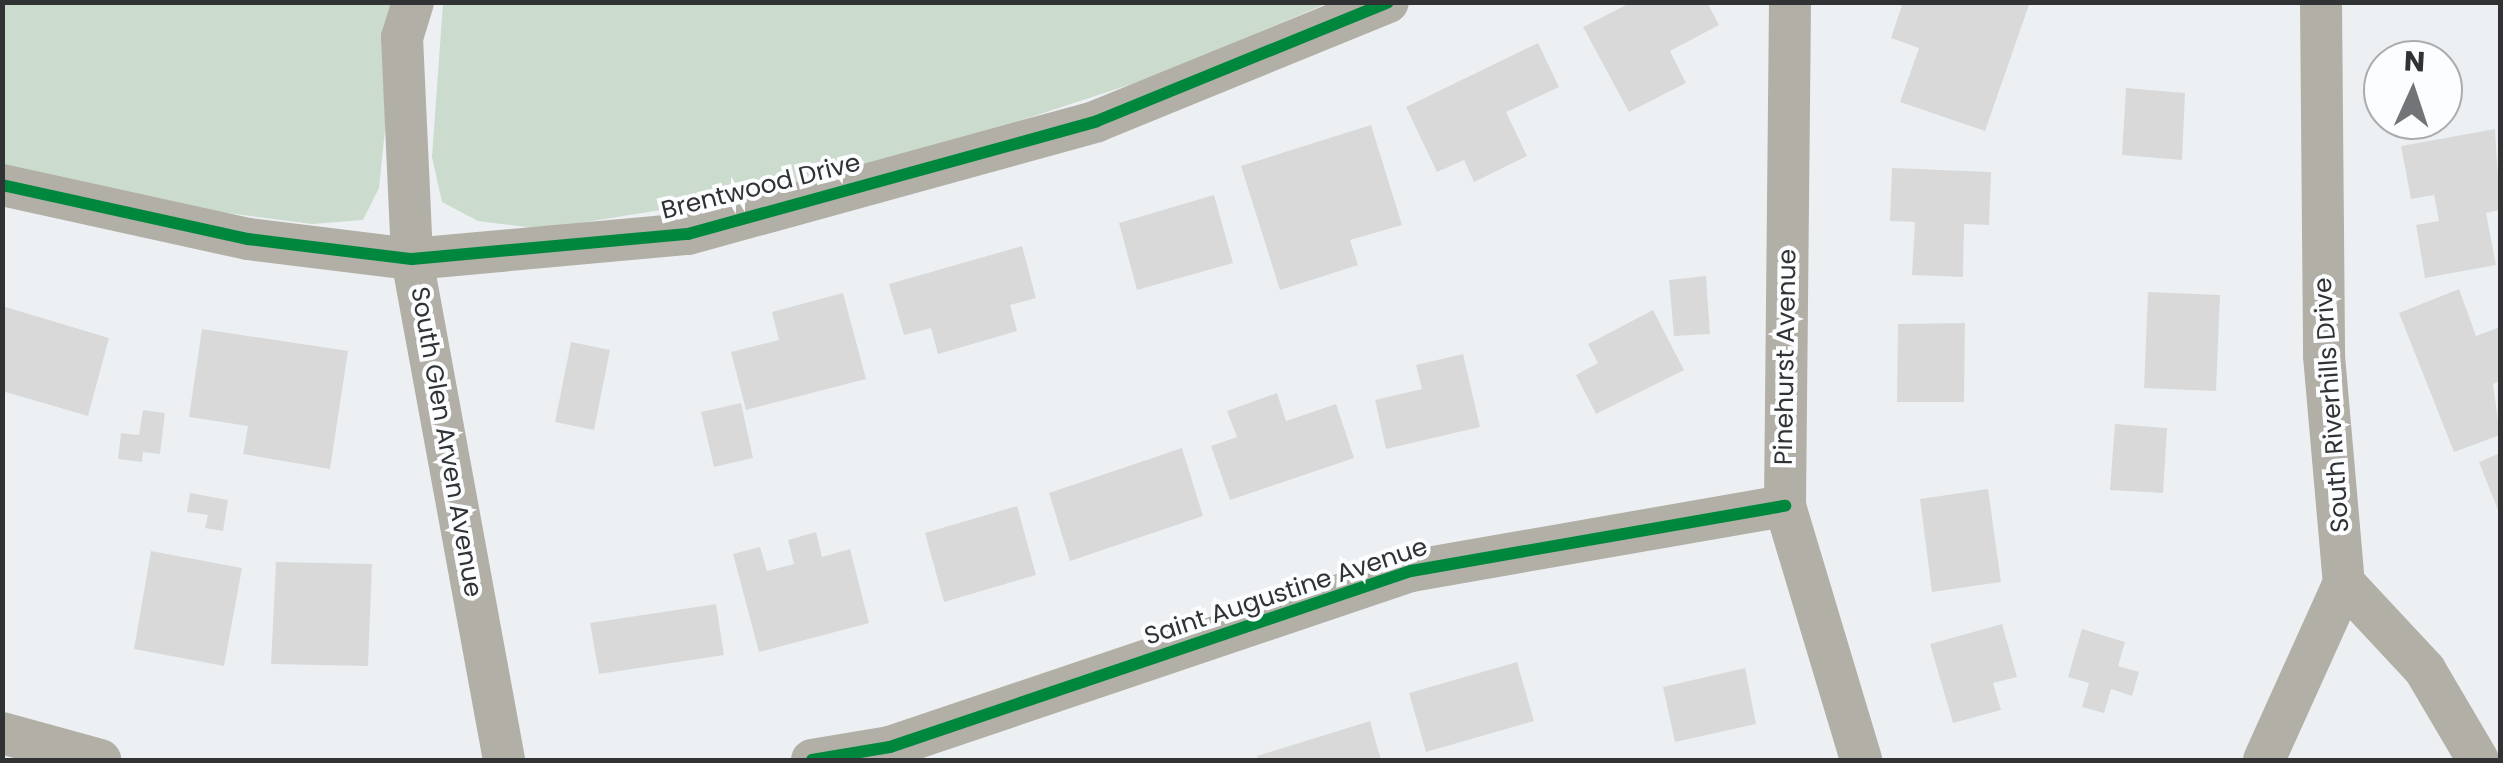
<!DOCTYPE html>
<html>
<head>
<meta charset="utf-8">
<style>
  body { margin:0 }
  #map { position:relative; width:2503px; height:763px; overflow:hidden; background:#edf0f3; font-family:Poppins,sans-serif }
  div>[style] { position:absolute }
  .green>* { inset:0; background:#cbdbce }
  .building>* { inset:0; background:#d9d9d9 }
  .street>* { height:42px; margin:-21px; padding:0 21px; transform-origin:21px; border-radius:21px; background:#b2afa7 }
  .cycleway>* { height:12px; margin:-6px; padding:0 6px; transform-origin:6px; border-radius:6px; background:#00873e }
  span { translate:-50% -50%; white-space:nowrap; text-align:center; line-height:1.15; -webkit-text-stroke:8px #fbfdff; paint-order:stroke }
  .street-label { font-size:25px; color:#303234 }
  .frame { position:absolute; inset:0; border:5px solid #303234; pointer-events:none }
  .north { position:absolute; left:2363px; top:40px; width:100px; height:100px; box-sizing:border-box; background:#fbfdff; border:2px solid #aaacae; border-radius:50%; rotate:3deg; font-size:28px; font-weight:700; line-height:40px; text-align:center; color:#303234 }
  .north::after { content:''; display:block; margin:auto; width:35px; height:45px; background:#727477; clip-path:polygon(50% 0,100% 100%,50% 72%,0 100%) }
</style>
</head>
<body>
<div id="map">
  <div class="green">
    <div style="clip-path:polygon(2px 3px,398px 3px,379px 188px,363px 220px,312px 224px,114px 198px,3px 165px)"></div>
    <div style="clip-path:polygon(443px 3px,1328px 3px,1156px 76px,834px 182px,543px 229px,478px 221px,442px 202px,432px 157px)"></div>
  </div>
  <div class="building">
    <div style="clip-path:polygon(1632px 2px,1707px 2px,1719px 25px,1670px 51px,1686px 83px,1629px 112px,1583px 27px)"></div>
    <div style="clip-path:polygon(1903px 2px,2030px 2px,1985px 131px,1900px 102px,1919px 48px,1891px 38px)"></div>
    <div style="clip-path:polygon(1538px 43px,1559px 87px,1506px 112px,1527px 156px,1474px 182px,1464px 160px,1437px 172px,1406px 107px)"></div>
    <div style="clip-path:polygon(2126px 88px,2185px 93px,2182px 160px,2122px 155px)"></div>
    <div style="clip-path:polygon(1371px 125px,1402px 225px,1350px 240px,1358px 265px,1280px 290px,1241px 166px)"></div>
    <div style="clip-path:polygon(2495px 129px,2500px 210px,2486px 213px,2496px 265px,2425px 278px,2416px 225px,2439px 221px,2434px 195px,2411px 199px,2401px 146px)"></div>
    <div style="clip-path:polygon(1892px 168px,1991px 172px,1989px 225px,1964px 224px,1963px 277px,1912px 275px,1915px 222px,1890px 221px)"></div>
    <div style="clip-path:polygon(1214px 195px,1233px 263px,1137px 290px,1119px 223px)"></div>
    <div style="clip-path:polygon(1022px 246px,1036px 298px,1010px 305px,1017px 331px,938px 354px,931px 328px,904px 335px,889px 284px)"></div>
    <div style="clip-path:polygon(1706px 276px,1710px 334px,1674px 336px,1669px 280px)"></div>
    <div style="clip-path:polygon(2459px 289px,2476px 336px,2500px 327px,2500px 381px,2493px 384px,2500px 435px,2454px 452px,2399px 313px)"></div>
    <div style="clip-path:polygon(2148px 292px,2220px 295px,2216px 391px,2144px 388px)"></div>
    <div style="clip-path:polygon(843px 293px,866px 379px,746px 410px,731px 352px,779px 340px,772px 312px)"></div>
    <div style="clip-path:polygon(2px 306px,109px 338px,88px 416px,2px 391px)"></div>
    <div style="clip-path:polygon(1653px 310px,1684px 370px,1596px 414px,1576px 375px,1598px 363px,1588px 344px)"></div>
    <div style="clip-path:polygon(1965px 323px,1964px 402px,1897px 402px,1898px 324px)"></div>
    <div style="clip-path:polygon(202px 329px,348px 351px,330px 469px,243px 454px,248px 426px,189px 417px)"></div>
    <div style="clip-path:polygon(571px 342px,610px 350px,594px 430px,555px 422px)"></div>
    <div style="clip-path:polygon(1463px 354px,1480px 427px,1386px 449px,1375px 400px,1422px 389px,1416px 365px)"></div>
    <div style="clip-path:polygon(1277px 393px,1286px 421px,1336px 404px,1354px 458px,1230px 500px,1211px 446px,1237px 437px,1227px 411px)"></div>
    <div style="clip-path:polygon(741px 403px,753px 458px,714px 467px,701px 412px)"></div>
    <div style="clip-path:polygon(143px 410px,165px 413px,160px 454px,143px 452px,142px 462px,118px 459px,121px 433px,139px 435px)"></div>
    <div style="clip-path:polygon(2115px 424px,2167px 428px,2163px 493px,2110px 490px)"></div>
    <div style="clip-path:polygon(1182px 448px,1203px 516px,1070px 561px,1049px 493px)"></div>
    <div style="clip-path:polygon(2500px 453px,2500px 515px,2479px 462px)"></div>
    <div style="clip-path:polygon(1988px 489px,2001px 582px,1932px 592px,1920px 499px)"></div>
    <div style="clip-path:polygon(190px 493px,228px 500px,223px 531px,205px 528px,208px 515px,187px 512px)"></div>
    <div style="clip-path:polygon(1017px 506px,1036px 575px,944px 602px,925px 533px)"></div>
    <div style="clip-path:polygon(816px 532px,822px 557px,850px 549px,869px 623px,759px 652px,733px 554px,760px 547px,767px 571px,794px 564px,788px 540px)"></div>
    <div style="clip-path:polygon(151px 551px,242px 568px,224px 666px,134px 649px)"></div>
    <div style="clip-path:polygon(276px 562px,372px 564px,368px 666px,271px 664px)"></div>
    <div style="clip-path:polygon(716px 604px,724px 655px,599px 674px,590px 623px)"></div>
    <div style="clip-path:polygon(2002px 624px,2017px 677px,1993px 683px,2001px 710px,1953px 723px,1930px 644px)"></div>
    <div style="clip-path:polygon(2082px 629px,2125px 642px,2118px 666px,2139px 672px,2132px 696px,2111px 689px,2104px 713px,2082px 707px,2089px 683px,2068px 677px)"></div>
    <div style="clip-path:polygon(1517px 662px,1534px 721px,1426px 752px,1409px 693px)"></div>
    <div style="clip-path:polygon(1745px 668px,1756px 724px,1675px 742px,1663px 687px)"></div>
    <div style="clip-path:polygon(1370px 721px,1381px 760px,1259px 760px,1257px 756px)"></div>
  </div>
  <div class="street">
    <div style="left:413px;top:2px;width:37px;rotate:107deg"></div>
    <div style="left:402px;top:37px;width:222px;rotate:87.4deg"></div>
    <div style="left:412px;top:259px;width:509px;rotate:79.59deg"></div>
    <div style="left:1790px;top:2px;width:504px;rotate:90.57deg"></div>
    <div style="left:1785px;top:506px;width:265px;rotate:73.3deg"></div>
    <div style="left:2321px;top:2px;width:354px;rotate:89.5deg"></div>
    <div style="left:2324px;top:356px;width:228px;rotate:85deg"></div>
    <div style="left:2344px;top:583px;width:119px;rotate:47deg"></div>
    <div style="left:2425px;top:670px;width:104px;rotate:59.5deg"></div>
    <div style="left:2px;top:185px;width:252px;rotate:12.4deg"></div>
    <div style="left:248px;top:239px;width:165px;rotate:7deg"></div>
    <div style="left:412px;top:259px;width:277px;rotate:-5.2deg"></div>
    <div style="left:688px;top:234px;width:424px;rotate:-15.4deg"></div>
    <div style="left:1097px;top:121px;width:314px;rotate:-22.2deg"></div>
    <div style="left:2px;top:733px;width:102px;rotate:15.4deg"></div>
    <div style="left:812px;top:760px;width:79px;rotate:-9.5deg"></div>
    <div style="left:890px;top:747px;width:550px;rotate:-18.67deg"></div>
    <div style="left:1411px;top:571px;width:380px;rotate:-9.9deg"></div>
    <div style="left:2264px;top:760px;width:194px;rotate:-65.7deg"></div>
  </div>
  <div class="cycleway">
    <div style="left:2px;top:185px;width:252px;rotate:12.4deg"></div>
    <div style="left:248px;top:239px;width:165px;rotate:7deg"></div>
    <div style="left:412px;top:259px;width:277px;rotate:-5.2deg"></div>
    <div style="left:688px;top:234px;width:424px;rotate:-15.4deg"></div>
    <div style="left:1097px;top:121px;width:314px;rotate:-22.2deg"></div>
    <div style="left:812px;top:760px;width:79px;rotate:-9.5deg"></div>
    <div style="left:890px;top:747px;width:550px;rotate:-18.67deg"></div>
    <div style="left:1411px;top:571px;width:380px;rotate:-9.9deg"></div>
  </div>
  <div class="street-label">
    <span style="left:761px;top:187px;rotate:-14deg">Brentwood Drive</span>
    <span style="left:1786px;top:357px;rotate:-89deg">Pinehurst Avenue</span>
    <span style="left:2332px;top:405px;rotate:-94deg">South Riverhills Drive</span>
    <span style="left:446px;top:442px;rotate:80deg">South Glen Arven Avenue</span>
    <span style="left:1286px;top:592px;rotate:-18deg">Saint Augustine Avenue</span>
  </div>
  <div class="frame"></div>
  <div class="north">N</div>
</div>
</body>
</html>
